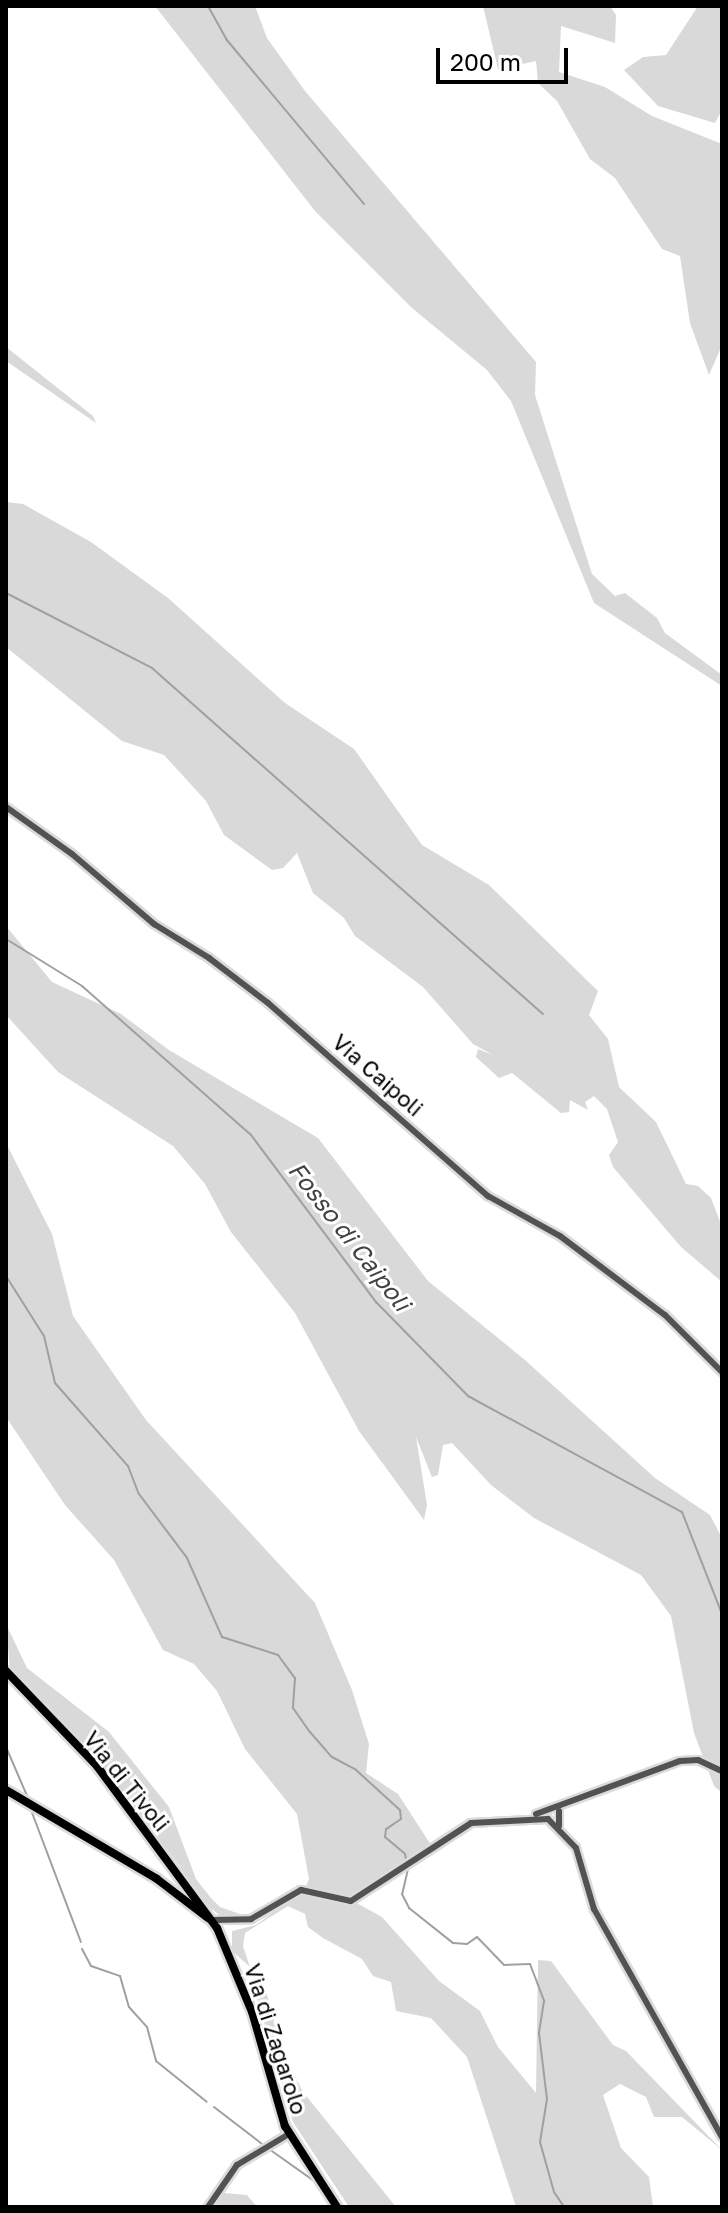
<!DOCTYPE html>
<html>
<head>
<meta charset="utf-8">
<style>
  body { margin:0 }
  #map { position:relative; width:728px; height:2213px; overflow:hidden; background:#fff; font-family:"Golos Text",sans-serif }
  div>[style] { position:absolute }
  .green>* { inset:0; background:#d9d9d9 }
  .stream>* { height:2px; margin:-1px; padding:0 1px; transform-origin:1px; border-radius:1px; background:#a0a0a0 }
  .roads { filter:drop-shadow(2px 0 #dbdbdb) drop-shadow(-2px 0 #dbdbdb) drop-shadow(0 2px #dbdbdb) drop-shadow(0 -2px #dbdbdb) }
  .minor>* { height:6px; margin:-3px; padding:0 3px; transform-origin:3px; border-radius:3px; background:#525252 }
  .major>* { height:8px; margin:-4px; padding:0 4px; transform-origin:4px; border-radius:4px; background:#000 }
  span { translate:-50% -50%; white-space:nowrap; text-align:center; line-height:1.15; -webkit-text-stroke:6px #fff; paint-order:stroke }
  .street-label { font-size:22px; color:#000 }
  .water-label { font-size:24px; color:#414141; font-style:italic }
  .frame { position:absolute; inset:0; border:8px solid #000; pointer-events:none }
  .scale { position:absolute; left:436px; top:48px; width:132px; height:36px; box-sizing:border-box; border:4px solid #000; border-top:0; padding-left:10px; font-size:24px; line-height:28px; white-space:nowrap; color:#000; -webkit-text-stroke:6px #fff; paint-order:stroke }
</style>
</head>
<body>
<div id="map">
  <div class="green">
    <div style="clip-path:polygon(155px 6px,255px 6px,267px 38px,305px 91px,536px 362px,535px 395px,592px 574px,615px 596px,625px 593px,657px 618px,665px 633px,722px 675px,722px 686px,594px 603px,511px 401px,487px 370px,412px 308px,315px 211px)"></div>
    <div style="clip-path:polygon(483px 6px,610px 6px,616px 15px,615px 43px,561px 26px,559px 72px,605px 87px,652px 116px,722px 144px,722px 345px,709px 375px,690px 323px,680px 256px,662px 249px,615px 178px,590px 159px,557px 101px,538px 83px,536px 61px,498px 69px)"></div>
    <div style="clip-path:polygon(698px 6px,722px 6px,722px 110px,715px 123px,658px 106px,624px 70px,643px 57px,666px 55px)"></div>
    <div style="clip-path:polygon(6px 347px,93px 416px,96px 423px,6px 361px)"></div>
    <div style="clip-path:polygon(6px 502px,23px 504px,91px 542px,168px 598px,285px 703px,354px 749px,422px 845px,489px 885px,598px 991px,589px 1015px,608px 1039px,619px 1087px,656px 1122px,686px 1184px,698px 1186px,711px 1198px,722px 1227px,722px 1282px,681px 1247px,613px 1167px,609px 1155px,618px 1142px,607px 1109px,594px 1096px,585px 1102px,588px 1110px,570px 1100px,569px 1112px,561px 1113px,512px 1073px,499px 1078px,476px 1057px,478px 1049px,493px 1055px,473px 1044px,423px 987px,355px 936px,344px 918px,313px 893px,297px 853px,283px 868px,272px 870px,224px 835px,206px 801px,164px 755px,122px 741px,6px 647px)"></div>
    <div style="clip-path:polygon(6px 926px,52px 982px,121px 1014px,169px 1050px,318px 1138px,428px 1281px,525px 1360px,655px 1478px,710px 1515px,722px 1538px,722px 1793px,714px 1786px,694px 1733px,671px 1616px,641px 1575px,534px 1518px,491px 1485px,452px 1443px,443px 1445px,438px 1475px,432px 1477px,416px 1437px,427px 1505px,424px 1520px,359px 1431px,295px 1313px,231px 1232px,205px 1184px,173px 1146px,58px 1072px,6px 1015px)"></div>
    <div style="clip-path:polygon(6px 1143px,52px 1234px,73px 1316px,146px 1420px,315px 1603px,352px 1690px,369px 1744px,366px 1773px,398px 1794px,431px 1845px,351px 1900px,382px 1917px,439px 1981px,480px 2011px,498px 2047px,536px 2093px,538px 1960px,551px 1961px,613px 2045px,626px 2051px,722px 2150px,682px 2117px,654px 2117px,646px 2097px,620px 2084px,603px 2095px,621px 2148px,649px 2177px,653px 2207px,516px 2207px,467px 2057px,431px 2018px,396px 2011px,391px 1982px,373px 1976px,362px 1959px,323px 1938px,308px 1927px,305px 1914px,288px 1906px,245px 1933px,243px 1946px,250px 1967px,232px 1951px,232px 1931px,256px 1925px,305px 1889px,309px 1879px,297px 1814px,245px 1749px,217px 1691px,194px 1664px,163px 1650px,114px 1560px,65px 1505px,6px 1417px)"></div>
    <div style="clip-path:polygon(6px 1624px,27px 1668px,109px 1732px,169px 1807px,196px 1879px,211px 1898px,220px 1907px,251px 1918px,223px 1918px,197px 1897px,180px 1866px,95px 1757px,10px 1671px)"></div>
    <div style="clip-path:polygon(265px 1987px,282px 2051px,303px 2092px,396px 2207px,349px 2207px,293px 2122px,257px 1999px)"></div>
    <div style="clip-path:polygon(224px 2193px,247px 2195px,257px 2207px,214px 2207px)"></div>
  </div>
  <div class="stream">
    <div style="left:208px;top:6px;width:38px;rotate:61deg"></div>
    <div style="left:226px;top:39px;width:215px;rotate:50.1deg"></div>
    <div style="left:6px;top:593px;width:164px;rotate:27.2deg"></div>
    <div style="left:152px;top:668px;width:522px;rotate:41.51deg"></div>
    <div style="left:6px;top:939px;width:89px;rotate:31.7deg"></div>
    <div style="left:82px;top:986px;width:225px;rotate:41.4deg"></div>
    <div style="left:251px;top:1135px;width:209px;rotate:53.2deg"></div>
    <div style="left:376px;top:1302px;width:132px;rotate:45.6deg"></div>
    <div style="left:468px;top:1396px;width:243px;rotate:28.5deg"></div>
    <div style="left:682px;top:1512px;width:110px;rotate:68.6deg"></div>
    <div style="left:6px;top:1276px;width:71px;rotate:57.7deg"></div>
    <div style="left:44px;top:1336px;width:48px;rotate:76.8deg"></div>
    <div style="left:55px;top:1383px;width:111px;rotate:48.7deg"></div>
    <div style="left:128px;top:1466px;width:30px;rotate:69deg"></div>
    <div style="left:139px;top:1494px;width:80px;rotate:53.1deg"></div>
    <div style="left:187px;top:1558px;width:86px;rotate:66.1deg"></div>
    <div style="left:222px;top:1637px;width:59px;rotate:17.8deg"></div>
    <div style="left:278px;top:1655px;width:29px;rotate:54deg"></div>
    <div style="left:295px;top:1678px;width:30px;rotate:94deg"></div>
    <div style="left:293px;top:1708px;width:29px;rotate:55deg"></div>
    <div style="left:310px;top:1732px;width:33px;rotate:49deg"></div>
    <div style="left:332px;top:1757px;width:27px;rotate:28deg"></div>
    <div style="left:356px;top:1770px;width:59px;rotate:42.3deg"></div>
    <div style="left:400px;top:1810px;width:9px;rotate:84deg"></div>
    <div style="left:401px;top:1819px;width:18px;rotate:146deg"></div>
    <div style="left:386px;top:1829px;width:8px;rotate:97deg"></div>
    <div style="left:385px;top:1837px;width:26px;rotate:40deg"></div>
    <div style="left:405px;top:1854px;width:15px;rotate:79deg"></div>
    <div style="left:408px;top:1869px;width:26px;rotate:103deg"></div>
    <div style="left:402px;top:1894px;width:16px;rotate:63deg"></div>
    <div style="left:409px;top:1908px;width:56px;rotate:38.5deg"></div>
    <div style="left:453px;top:1943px;width:14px;rotate:4deg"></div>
    <div style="left:467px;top:1944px;width:12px;rotate:-35deg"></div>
    <div style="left:477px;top:1937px;width:39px;rotate:46deg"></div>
    <div style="left:504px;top:1965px;width:26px;rotate:-2deg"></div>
    <div style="left:530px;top:1964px;width:40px;rotate:69deg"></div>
    <div style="left:544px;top:2001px;width:32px;rotate:99deg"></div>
    <div style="left:539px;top:2033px;width:66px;rotate:83.1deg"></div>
    <div style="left:547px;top:2099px;width:44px;rotate:99.2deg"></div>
    <div style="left:540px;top:2142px;width:52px;rotate:74.4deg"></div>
    <div style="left:554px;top:2192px;width:18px;rotate:56deg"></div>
    <div style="left:722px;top:1677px;width:9px;rotate:90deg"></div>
    <div style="left:6px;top:1747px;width:56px;rotate:66.7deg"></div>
    <div style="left:31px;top:1810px;width:141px;rotate:69.3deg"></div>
    <div style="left:82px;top:1949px;width:19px;rotate:62deg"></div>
    <div style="left:91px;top:1966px;width:31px;rotate:19deg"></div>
    <div style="left:120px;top:1976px;width:32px;rotate:74deg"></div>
    <div style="left:129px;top:2007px;width:27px;rotate:48deg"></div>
    <div style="left:147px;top:2027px;width:35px;rotate:75deg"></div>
    <div style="left:156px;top:2061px;width:65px;rotate:38.8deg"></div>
    <div style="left:214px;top:2107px;width:61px;rotate:37.6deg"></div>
    <div style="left:269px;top:2149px;width:59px;rotate:35.3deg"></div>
  </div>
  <div class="roads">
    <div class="minor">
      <div style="left:6px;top:807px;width:81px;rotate:35.5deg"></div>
      <div style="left:72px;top:854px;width:108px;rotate:40.5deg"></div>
      <div style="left:154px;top:924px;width:65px;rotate:31.7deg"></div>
      <div style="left:209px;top:958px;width:74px;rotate:37.3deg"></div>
      <div style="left:268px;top:1003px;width:293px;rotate:41.3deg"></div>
      <div style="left:488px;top:1196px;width:82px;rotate:29.1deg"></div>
      <div style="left:560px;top:1236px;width:131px;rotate:37deg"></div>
      <div style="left:665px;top:1315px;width:81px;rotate:45deg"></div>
      <div style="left:536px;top:1814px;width:153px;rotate:-20.2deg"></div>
      <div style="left:680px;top:1761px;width:18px;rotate:-3deg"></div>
      <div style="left:698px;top:1760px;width:26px;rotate:25deg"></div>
      <div style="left:559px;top:1826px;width:15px;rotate:-90deg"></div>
      <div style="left:212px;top:1920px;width:39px;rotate:-1deg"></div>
      <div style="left:251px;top:1919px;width:58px;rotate:-30.1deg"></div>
      <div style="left:301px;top:1890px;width:51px;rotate:12.4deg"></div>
      <div style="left:351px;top:1901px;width:143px;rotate:-33deg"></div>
      <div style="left:471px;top:1823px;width:77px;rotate:-3deg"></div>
      <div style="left:548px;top:1819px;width:40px;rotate:46deg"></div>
      <div style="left:576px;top:1848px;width:64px;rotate:73.6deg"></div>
      <div style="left:594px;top:1909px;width:261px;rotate:60.7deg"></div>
      <div style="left:208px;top:2207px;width:51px;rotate:-55.4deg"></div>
      <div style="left:237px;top:2165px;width:61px;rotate:-30.8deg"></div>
    </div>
    <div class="major">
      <div style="left:6px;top:1671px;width:132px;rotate:46.2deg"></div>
      <div style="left:97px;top:1766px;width:202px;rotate:53.5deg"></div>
      <div style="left:217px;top:1928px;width:91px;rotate:67.4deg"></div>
      <div style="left:252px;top:2012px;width:119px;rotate:73.9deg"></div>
      <div style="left:285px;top:2126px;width:96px;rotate:57.3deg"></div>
      <div style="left:6px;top:1790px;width:175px;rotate:30.5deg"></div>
      <div style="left:157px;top:1879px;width:64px;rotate:37.4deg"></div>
    </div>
  </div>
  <div class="street-label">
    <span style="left:378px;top:1075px;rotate:41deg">Via Caipoli</span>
    <span style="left:127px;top:1781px;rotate:51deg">Via di Tivoli</span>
    <span style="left:276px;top:2039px;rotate:72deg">Via di Zagarolo</span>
  </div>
  <div class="water-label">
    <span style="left:350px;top:1236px;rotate:52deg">Fosso di Caipoli</span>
  </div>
  <div class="frame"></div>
  <div class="scale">200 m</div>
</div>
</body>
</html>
